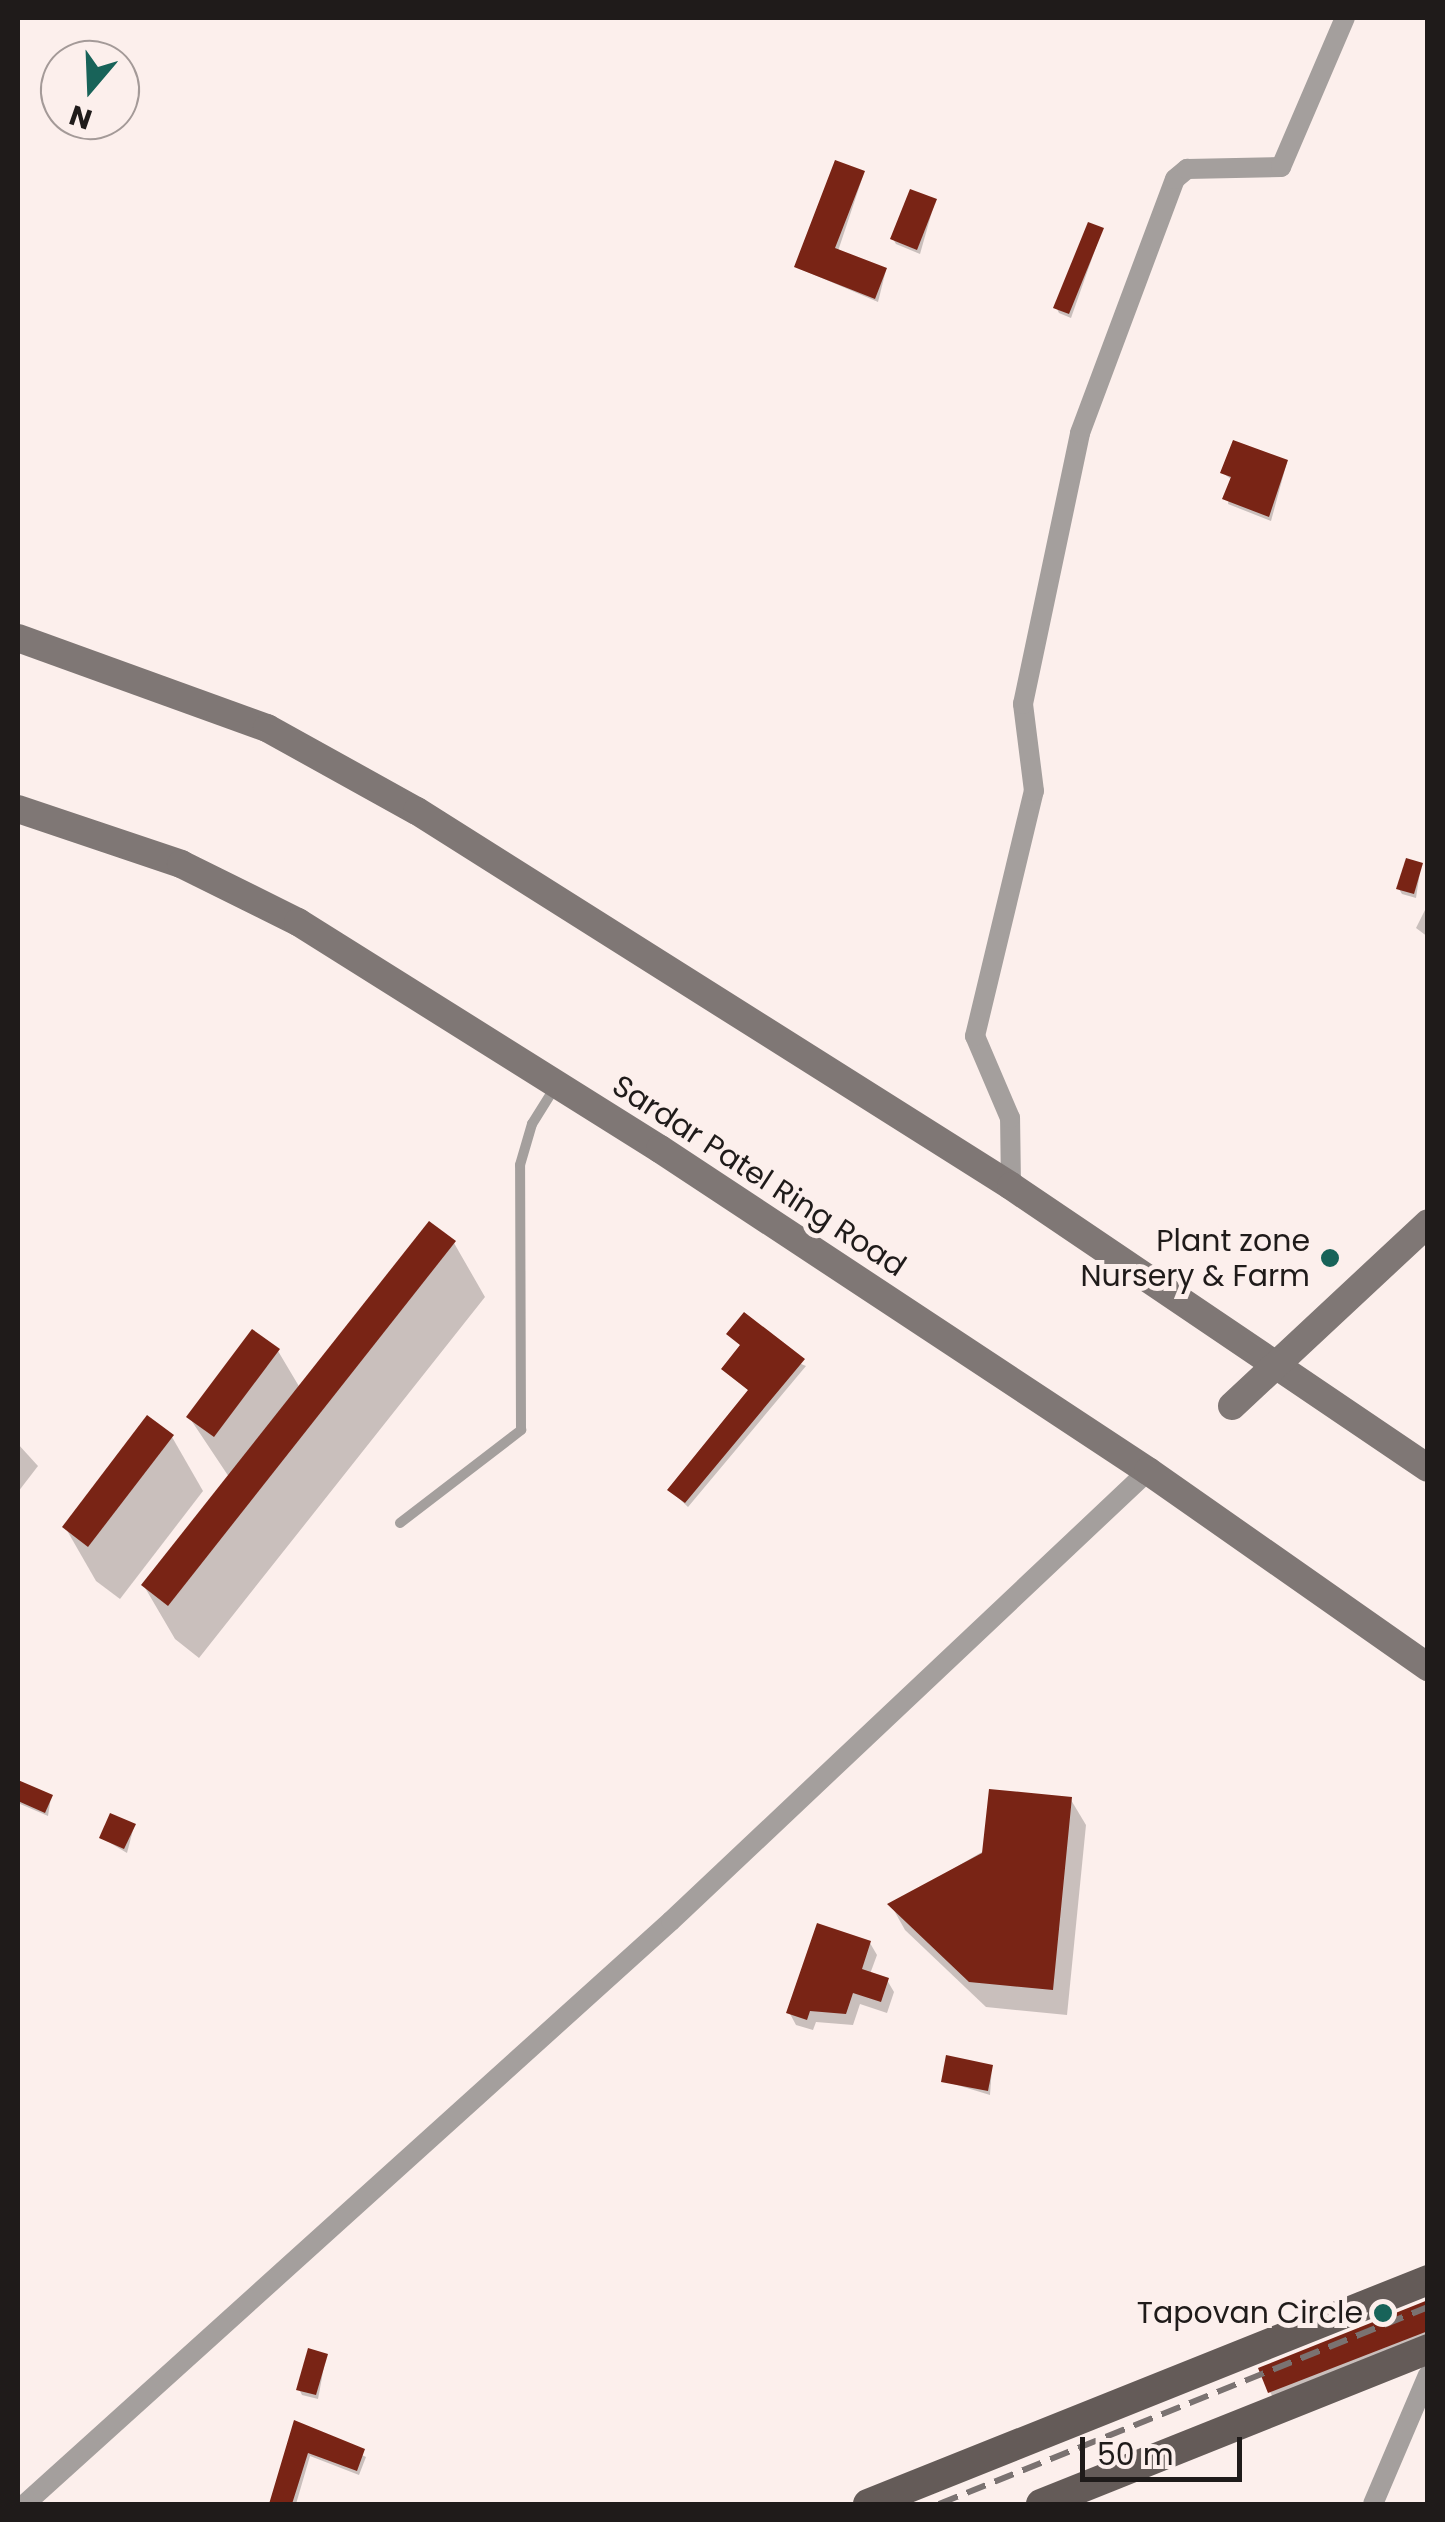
<!DOCTYPE html>
<html>
<head>
<meta charset="utf-8">
<style>
  body { margin:0 }
  #map { position:relative; width:1445px; height:2522px; overflow:hidden; background:#fcefec; font-family:Poppins,sans-serif }
  div>[style] { position:absolute }
  .shadow>* { inset:0; background:#0003 }
  .building>* { inset:0; background:#792415 }
  .lane>* { height:10px; margin:-5px; padding:0 5px; transform-origin:5px; border-radius:5px; background:#a49f9d }
  .street>* { height:20px; margin:-10px; padding:0 10px; transform-origin:10px; border-radius:10px; background:#a49f9d }
  .secondary>* { height:28px; margin:-14px; padding:0 14px; transform-origin:14px; border-radius:14px; background:#7f7775 }
  .primary>* { height:30px; margin:-15px; padding:0 15px; transform-origin:15px; border-radius:15px; background:#645b58 }
  .rail>* { height:6px; margin-top:-3px; transform-origin:0; background:repeating-linear-gradient(90deg,#7a7271 0 20px,transparent 0 30px) }
  .dots>* { width:28px; height:28px; translate:-50% -50%; box-sizing:border-box; border:5px solid #fcefec; border-radius:50% }
  span { translate:-50% -50%; white-space:nowrap; text-align:center; line-height:1.15; -webkit-text-stroke:10px #fcefec; paint-order:stroke }
  .street-label { font-size:30px; color:#1f1b1a }
  .poi-label { font-size:30px; color:#1f1b1a }
  .right { translate:-100% -50%; text-align:right }
  .frame { position:absolute; inset:0; border:20px solid #1f1b1a; pointer-events:none }
  .north { position:absolute; left:40px; top:40px; width:100px; height:100px; box-sizing:border-box; background:#fcefec; border:2px solid #a49a98; border-radius:50%; rotate:199deg; font-size:28px; font-weight:700; line-height:40px; text-align:center; color:#1f1b1a }
  .north::after { content:''; display:block; margin:auto; width:35px; height:45px; background:#186359; clip-path:polygon(50% 0,100% 100%,50% 72%,0 100%) }
  .scale { position:absolute; left:1080px; top:2437px; width:162px; height:45px; box-sizing:border-box; border:5px solid #1f1b1a; border-top:0; padding-left:12px; font-size:30px; line-height:35px; white-space:nowrap; color:#1f1b1a; -webkit-text-stroke:8px #fcefec; paint-order:stroke }
</style>
</head>
<body>
<div id="map">
  <div class="shadow">
    <div style="clip-path:polygon(864px 173px,838px 251px,886px 270px,878px 302px,796px 267px)"></div>
    <div style="clip-path:polygon(935px 201px,920px 254px,896px 244px,893px 239px)"></div>
    <div style="clip-path:polygon(1102px 230px,1071px 318px,1059px 313px,1056px 307px)"></div>
    <div style="clip-path:polygon(1287px 462px,1271px 521px,1228px 504px,1232px 480px,1223px 473px)"></div>
    <div style="clip-path:polygon(1421px 865px,1416px 898px,1402px 894px,1399px 889px)"></div>
    <div style="clip-path:polygon(1425px 910px,1428px 911px,1428px 937px,1416px 928px)"></div>
    <div style="clip-path:polygon(454px 1243px,485px 1297px,199px 1658px,175px 1639px,144px 1586px,229px 1477px,189px 1417px,278px 1351px,300px 1388px)"></div>
    <div style="clip-path:polygon(729px 1334px,806px 1366px,688px 1507px,670px 1490px,750px 1392px,724px 1369px,742px 1347px)"></div>
    <div style="clip-path:polygon(172px 1437px,203px 1491px,120px 1599px,96px 1581px,65px 1527px)"></div>
    <div style="clip-path:polygon(18px 1444px,38px 1466px,18px 1492px)"></div>
    <div style="clip-path:polygon(18px 1782px,51px 1797px,48px 1816px,18px 1803px)"></div>
    <div style="clip-path:polygon(1071px 1800px,1086px 1825px,1067px 2015px,986px 2007px,905px 1930px,891px 1905px)"></div>
    <div style="clip-path:polygon(134px 1826px,127px 1853px,102px 1838px)"></div>
    <div style="clip-path:polygon(870px 1943px,877px 1955px,870px 1974px,887px 1980px,894px 1992px,887px 2013px,860px 2004px,853px 2025px,816px 2022px,813px 2030px,796px 2025px,789px 2012px)"></div>
    <div style="clip-path:polygon(992px 2067px,990px 2095px,944px 2081px)"></div>
    <div style="clip-path:polygon(1428px 2303px,1428px 2360px,1285px 2417px,1270px 2392px)"></div>
    <div style="clip-path:polygon(326px 2356px,318px 2399px,302px 2395px,299px 2389px)"></div>
    <div style="clip-path:polygon(296px 2423px,366px 2457px,359px 2475px,310px 2456px,296px 2504px,272px 2504px)"></div>
  </div>
  <div class="building">
    <div style="clip-path:polygon(835px 160px,865px 171px,835px 248px,887px 268px,875px 299px,794px 267px)"></div>
    <div style="clip-path:polygon(910px 189px,937px 199px,917px 250px,890px 239px)"></div>
    <div style="clip-path:polygon(1088px 222px,1104px 228px,1069px 314px,1053px 308px)"></div>
    <div style="clip-path:polygon(1233px 440px,1288px 460px,1269px 517px,1222px 499px,1231px 477px,1220px 473px)"></div>
    <div style="clip-path:polygon(1406px 858px,1423px 863px,1414px 894px,1396px 889px)"></div>
    <div style="clip-path:polygon(429px 1221px,456px 1241px,168px 1606px,141px 1585px)"></div>
    <div style="clip-path:polygon(744px 1312px,805px 1359px,685px 1503px,667px 1490px,748px 1390px,721px 1369px,740px 1345px,726px 1334px)"></div>
    <div style="clip-path:polygon(252px 1329px,280px 1349px,214px 1437px,186px 1417px)"></div>
    <div style="clip-path:polygon(147px 1415px,174px 1435px,88px 1547px,62px 1527px)"></div>
    <div style="clip-path:polygon(18px 1780px,53px 1795px,45px 1813px,18px 1801px)"></div>
    <div style="clip-path:polygon(989px 1789px,1072px 1797px,1053px 1990px,969px 1982px,887px 1904px,982px 1853px)"></div>
    <div style="clip-path:polygon(110px 1813px,136px 1824px,124px 1849px,99px 1838px)"></div>
    <div style="clip-path:polygon(817px 1923px,871px 1941px,862px 1969px,889px 1978px,881px 2002px,853px 1993px,846px 2014px,810px 2011px,807px 2020px,786px 2013px)"></div>
    <div style="clip-path:polygon(946px 2055px,993px 2065px,988px 2091px,941px 2082px)"></div>
    <div style="clip-path:polygon(1428px 2300px,1428px 2331px,1268px 2393px,1258px 2368px)"></div>
    <div style="clip-path:polygon(308px 2348px,328px 2354px,316px 2395px,296px 2390px)"></div>
    <div style="clip-path:polygon(294px 2420px,365px 2449px,357px 2471px,308px 2453px,292px 2504px,269px 2504px)"></div>
  </div>
  <div class="lane">
    <div style="left:400px;top:1523px;width:153px;rotate:-37.5deg"></div>
    <div style="left:521px;top:1430px;width:265px;rotate:-90.2deg"></div>
    <div style="left:520px;top:1165px;width:43px;rotate:-73.7deg"></div>
    <div style="left:532px;top:1124px;width:47px;rotate:-58deg"></div>
  </div>
  <div class="street">
    <div style="left:1011px;top:1186px;width:68px;rotate:-90.8deg"></div>
    <div style="left:1010px;top:1118px;width:89px;rotate:-113.1deg"></div>
    <div style="left:975px;top:1036px;width:252px;rotate:-76.5deg"></div>
    <div style="left:1034px;top:791px;width:88px;rotate:-97.2deg"></div>
    <div style="left:1023px;top:704px;width:277px;rotate:-78.1deg"></div>
    <div style="left:1080px;top:433px;width:271px;rotate:-69.5deg"></div>
    <div style="left:1175px;top:179px;width:16px;rotate:-40deg"></div>
    <div style="left:1187px;top:169px;width:94px;rotate:-1.2deg"></div>
    <div style="left:1281px;top:167px;width:162px;rotate:-66.8deg"></div>
    <div style="left:25px;top:2504px;width:870px;rotate:-42.07deg"></div>
    <div style="left:671px;top:1921px;width:656px;rotate:-43.33deg"></div>
    <div style="left:1373px;top:2504px;width:140px;rotate:-66.9deg"></div>
  </div>
  <div class="secondary">
    <div style="left:18px;top:638px;width:265px;rotate:19.9deg"></div>
    <div style="left:267px;top:728px;width:171px;rotate:29deg"></div>
    <div style="left:417px;top:811px;width:702px;rotate:32.26deg"></div>
    <div style="left:1011px;top:1186px;width:503px;rotate:34.07deg"></div>
    <div style="left:18px;top:809px;width:172px;rotate:18.6deg"></div>
    <div style="left:181px;top:864px;width:131px;rotate:26.4deg"></div>
    <div style="left:298px;top:922px;width:427px;rotate:32.1deg"></div>
    <div style="left:660px;top:1149px;width:585px;rotate:33.42deg"></div>
    <div style="left:1148px;top:1471px;width:342px;rotate:35deg"></div>
    <div style="left:1232px;top:1406px;width:268px;rotate:-43deg"></div>
  </div>
  <div class="primary">
    <div style="left:868px;top:2504px;width:603px;rotate:-21.8deg"></div>
    <div style="left:1041px;top:2504px;width:417px;rotate:-21.8deg"></div>
  </div>
  <div class="rail">
    <div style="left:939px;top:2504px;width:527px;rotate:-21.94deg"></div>
  </div>
  <div class="dots">
    <div style="left:1330px;top:1258px;background:#186359"></div>
    <div style="left:1383px;top:2313px;background:#186359"></div>
  </div>
  <div class="street-label">
    <span style="left:759px;top:1176px;rotate:33deg">Sardar Patel Ring Road</span>
  </div>
  <div class="poi-label">
    <span class="right" style="left:1310px;top:1258px">Plant zone<br>Nursery &amp; Farm</span>
    <span class="right" style="left:1363px;top:2313px">Tapovan Circle</span>
  </div>
  <div class="frame"></div>
  <div class="north">N</div>
  <div class="scale">50 m</div>
</div>
</body>
</html>
